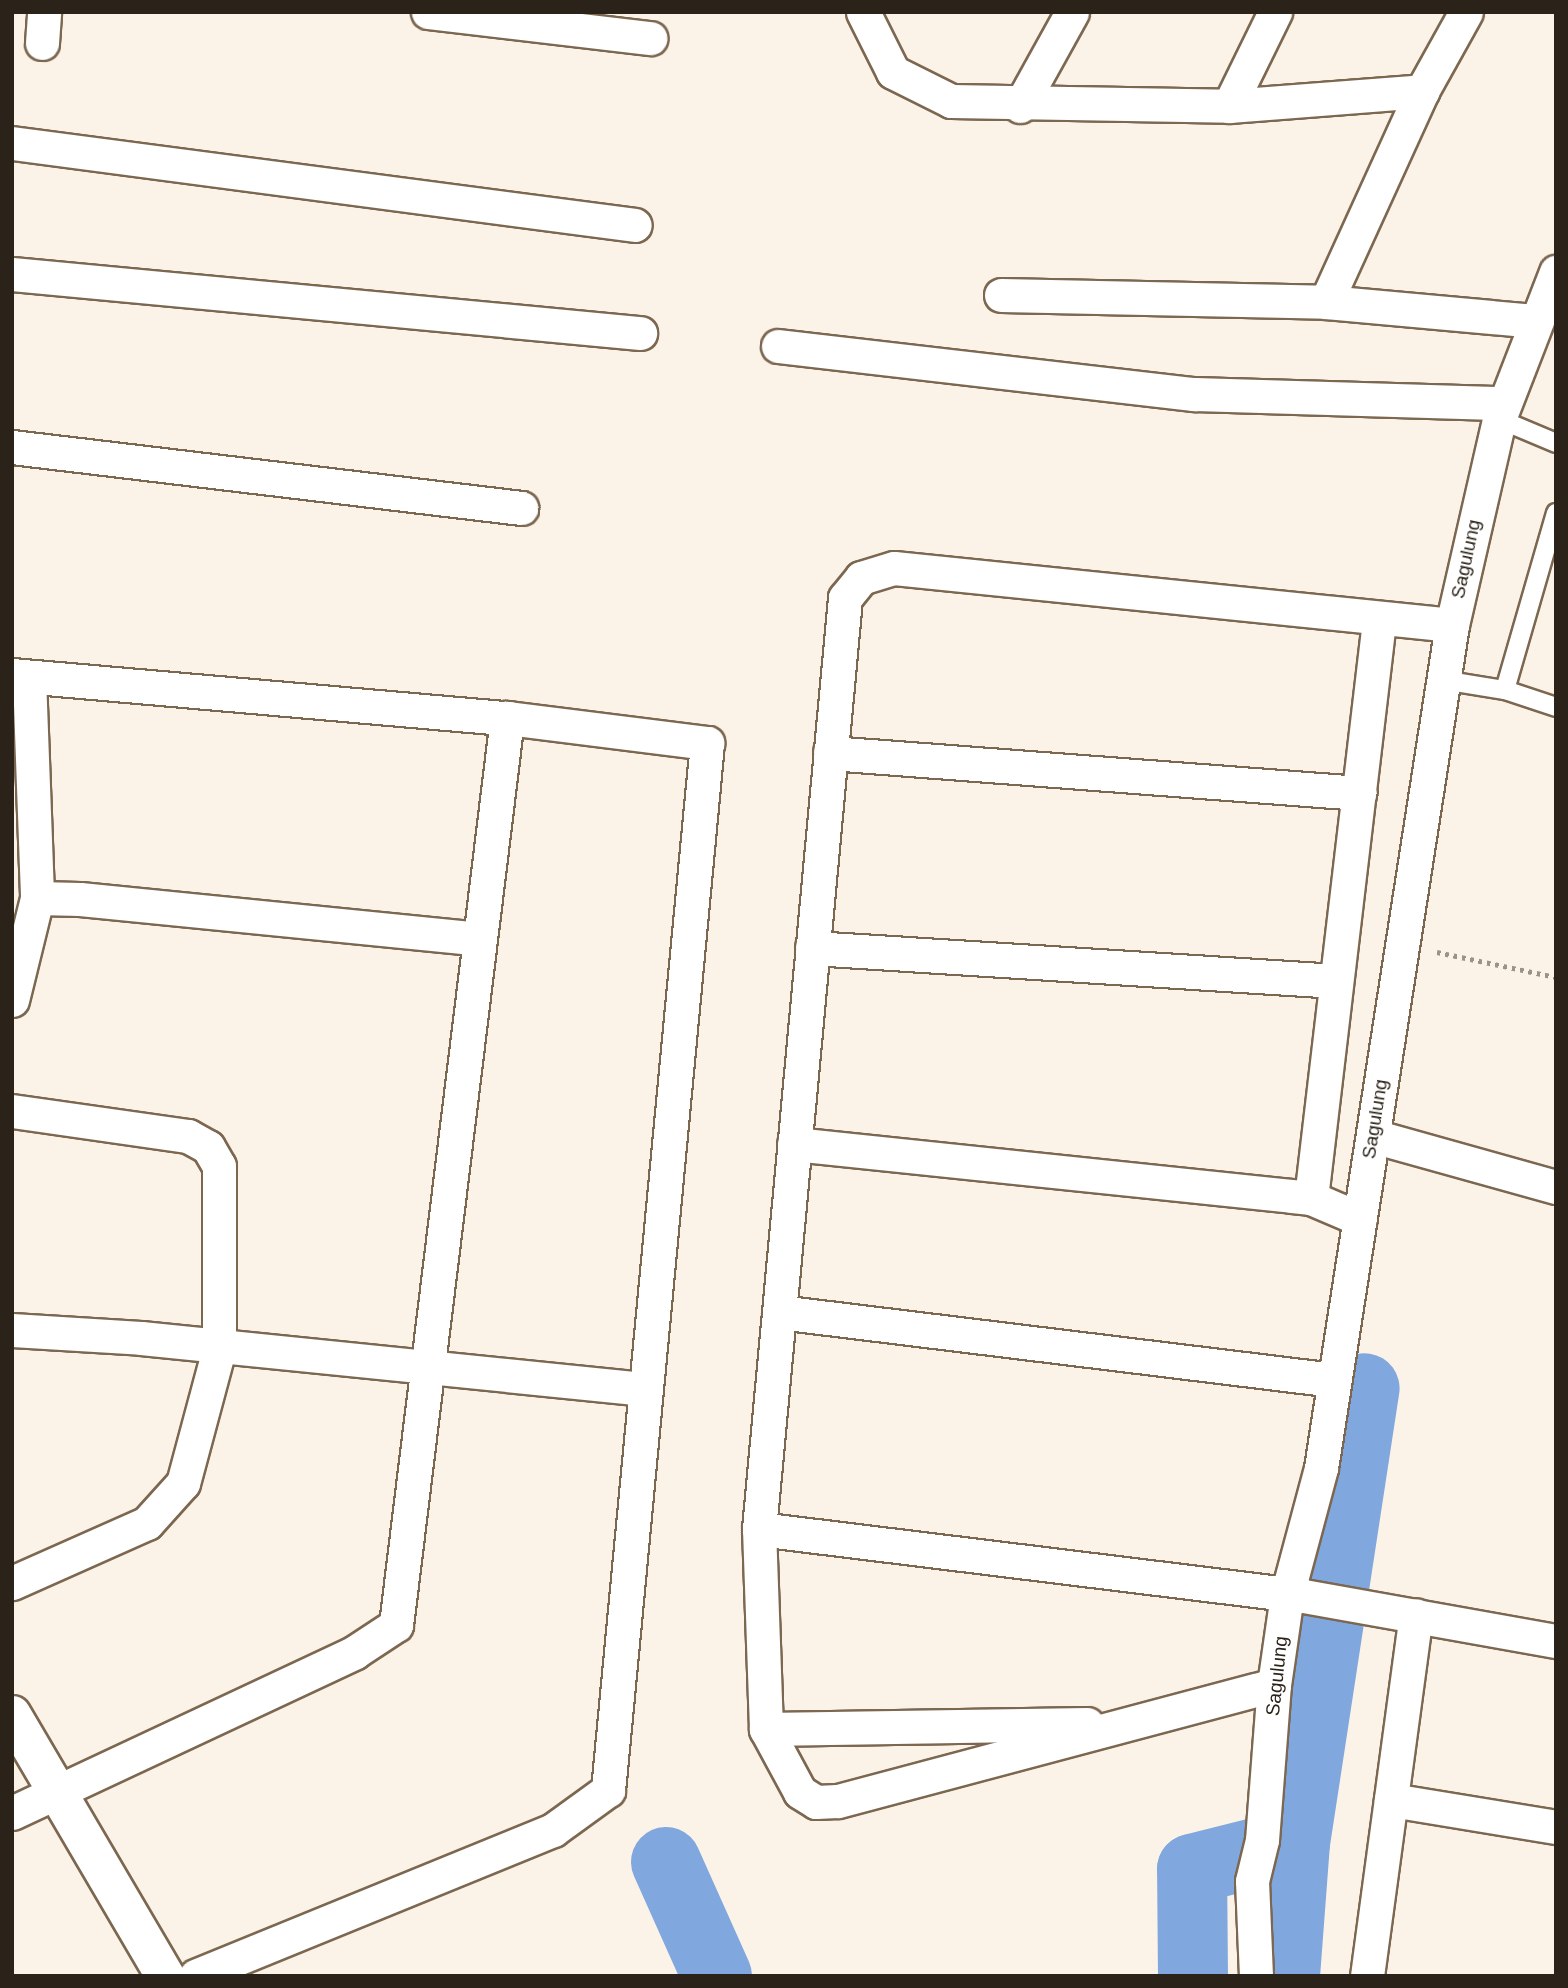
<!DOCTYPE html>
<html>
<head>
<meta charset="utf-8">
<style>
  body { margin:0 }
  #map { position:relative; width:1568px; height:1988px; overflow:hidden; background:#fcf3e8; font-family:Helvetica,sans-serif }
  div>[style] { position:absolute }
  .river>* { height:70px; margin:-35px; padding:0 35px; transform-origin:35px; border-radius:35px; background:#80a7de }
  .path>* { height:4.5px; margin-top:-2.25px; transform-origin:0; background:repeating-linear-gradient(90deg,#9b9388 0 3.5px,transparent 0 8.5px) }
  .roads { filter:drop-shadow(2px 0 #7c6750) drop-shadow(-2px 0 #7c6750) drop-shadow(0 2px #7c6750) drop-shadow(0 -2px #7c6750) }
  .lane>* { height:18px; margin:-9px; padding:0 9px; transform-origin:9px; border-radius:9px; background:#fff }
  .street>* { height:33px; margin:-16.5px; padding:0 16.5px; transform-origin:16.5px; border-radius:16.5px; background:#fff }
  .secondary>* { height:38px; margin:-19px; padding:0 19px; transform-origin:19px; border-radius:19px; background:#fff }
  span { translate:-50% -50%; white-space:nowrap; text-align:center; line-height:1.15; -webkit-text-stroke:5px #fff; paint-order:stroke }
  .street-label { font-size:19px; color:#2b2319 }
  .frame { position:absolute; inset:0; border:14px solid #2b2319; pointer-events:none }
</style>
</head>
<body>
<div id="map">
  <div class="river">
    <div style="left:1295px;top:1843px;width:460px;rotate:-81.3deg"></div>
    <div style="left:666px;top:1862px;width:125px;rotate:65.9deg"></div>
    <div style="left:1193px;top:1976px;width:107px;rotate:-90.5deg"></div>
    <div style="left:1192px;top:1869px;width:106px;rotate:-14.2deg"></div>
    <div style="left:1295px;top:1843px;width:133px;rotate:94.3deg"></div>
  </div>
  <div class="path">
    <div style="left:1437px;top:952px;width:122px;rotate:11.9deg"></div>
  </div>
  <div class="roads">
    <div class="lane">
      <div style="left:1499px;top:419px;width:62px;rotate:22.8deg"></div>
      <div style="left:1556px;top:513px;width:184px;rotate:106.1deg"></div>
      <div style="left:1505px;top:690px;width:54px;rotate:18.4deg"></div>
      <div style="left:1443px;top:680px;width:63px;rotate:9.2deg"></div>
    </div>
    <div class="street">
      <div style="left:428px;top:12px;width:224px;rotate:6.7deg"></div>
      <div style="left:863px;top:12px;width:67px;rotate:63.4deg"></div>
      <div style="left:893px;top:72px;width:65px;rotate:26.6deg"></div>
      <div style="left:951px;top:101px;width:278px;rotate:1deg"></div>
      <div style="left:1229px;top:106px;width:194px;rotate:-4.4deg"></div>
      <div style="left:1422px;top:91px;width:90px;rotate:-60.9deg"></div>
      <div style="left:42px;top:43px;width:31px;rotate:-86deg"></div>
      <div style="left:1020px;top:106px;width:107px;rotate:-61deg"></div>
      <div style="left:1229px;top:106px;width:105px;rotate:-63.9deg"></div>
      <div style="left:12px;top:143px;width:628px;rotate:7.5deg"></div>
      <div style="left:12px;top:274px;width:631px;rotate:5.37deg"></div>
      <div style="left:1001px;top:295px;width:325px;rotate:1.2deg"></div>
      <div style="left:1326px;top:302px;width:209px;rotate:5.2deg"></div>
      <div style="left:1326px;top:302px;width:232px;rotate:-65.5deg"></div>
      <div style="left:778px;top:346px;width:419px;rotate:6.6deg"></div>
      <div style="left:1194px;top:394px;width:310px;rotate:1.7deg"></div>
      <div style="left:12px;top:447px;width:513px;rotate:6.83deg"></div>
      <div style="left:12px;top:675px;width:497px;rotate:5deg"></div>
      <div style="left:507px;top:718px;width:202px;rotate:7.1deg"></div>
      <div style="left:707px;top:743px;width:1052px;rotate:95.4deg"></div>
      <div style="left:608px;top:1790px;width:68px;rotate:144deg"></div>
      <div style="left:553px;top:1830px;width:386px;rotate:157.8deg"></div>
      <div style="left:29px;top:677px;width:221px;rotate:87.9deg"></div>
      <div style="left:830px;top:753px;width:531px;rotate:4.32deg"></div>
      <div style="left:812px;top:948px;width:525px;rotate:3.6deg"></div>
      <div style="left:12px;top:1000px;width:105px;rotate:-76.2deg"></div>
      <div style="left:37px;top:898px;width:43px;rotate:1.3deg"></div>
      <div style="left:80px;top:899px;width:402px;rotate:5.7deg"></div>
      <div style="left:12px;top:1111px;width:178px;rotate:8.1deg"></div>
      <div style="left:188px;top:1136px;width:23px;rotate:29deg"></div>
      <div style="left:208px;top:1147px;width:22px;rotate:60deg"></div>
      <div style="left:219px;top:1166px;width:183px;rotate:90deg"></div>
      <div style="left:219px;top:1349px;width:139px;rotate:105deg"></div>
      <div style="left:183px;top:1483px;width:54px;rotate:132deg"></div>
      <div style="left:147px;top:1523px;width:148px;rotate:156deg"></div>
      <div style="left:1373px;top:1136px;width:190px;rotate:15.6deg"></div>
      <div style="left:794px;top:1144px;width:520px;rotate:5.96deg"></div>
      <div style="left:1311px;top:1198px;width:53px;rotate:23.2deg"></div>
      <div style="left:1311px;top:1198px;width:581px;rotate:-83.28deg"></div>
      <div style="left:779px;top:1312px;width:559px;rotate:6.99deg"></div>
      <div style="left:12px;top:1330px;width:129px;rotate:3.5deg"></div>
      <div style="left:141px;top:1338px;width:507px;rotate:5.78deg"></div>
      <div style="left:759px;top:1529px;width:548px;rotate:7.02deg"></div>
      <div style="left:1303px;top:1596px;width:257px;rotate:10.1deg"></div>
      <div style="left:1274px;top:1685px;width:452px;rotate:165.1deg"></div>
      <div style="left:837px;top:1801px;width:21px;rotate:177deg"></div>
      <div style="left:816px;top:1802px;width:19px;rotate:-148deg"></div>
      <div style="left:800px;top:1792px;width:72px;rotate:-118.4deg"></div>
      <div style="left:766px;top:1729px;width:200px;rotate:-92deg"></div>
      <div style="left:759px;top:1529px;width:935px;rotate:-84.72deg"></div>
      <div style="left:845px;top:598px;width:26px;rotate:-51deg"></div>
      <div style="left:861px;top:578px;width:34px;rotate:-17deg"></div>
      <div style="left:894px;top:568px;width:561px;rotate:5.83deg"></div>
      <div style="left:766px;top:1729px;width:321px;rotate:-0.9deg"></div>
      <div style="left:1391px;top:1800px;width:167px;rotate:9.3deg"></div>
      <div style="left:12px;top:1813px;width:379px;rotate:-25.1deg"></div>
      <div style="left:355px;top:1652px;width:49px;rotate:-33.4deg"></div>
      <div style="left:396px;top:1625px;width:914px;rotate:-83.02deg"></div>
      <div style="left:1256px;top:1976px;width:95px;rotate:-92.4deg"></div>
      <div style="left:1252px;top:1881px;width:42px;rotate:-76.3deg"></div>
      <div style="left:1262px;top:1840px;width:155px;rotate:-85.6deg"></div>
      <div style="left:1274px;top:1685px;width:91px;rotate:-81.8deg"></div>
      <div style="left:1287px;top:1595px;width:131px;rotate:-75deg"></div>
      <div style="left:1321px;top:1468px;width:853px;rotate:-81.17deg"></div>
      <div style="left:1452px;top:625px;width:211px;rotate:-77.1deg"></div>
      <div style="left:1499px;top:419px;width:158px;rotate:-68.8deg"></div>
      <div style="left:1367px;top:1976px;width:364px;rotate:-82.3deg"></div>
    </div>
    <div class="secondary">
      <div style="left:12px;top:1715px;width:303px;rotate:59.6deg"></div>
    </div>
  </div>
  <div class="street-label">
    <span style="left:1466px;top:559px;rotate:-78deg">Sagulung</span>
    <span style="left:1375px;top:1119px;rotate:-81deg">Sagulung</span>
    <span style="left:1277px;top:1676px;rotate:-84deg">Sagulung</span>
  </div>
  <div class="frame"></div>
</div>
</body>
</html>
